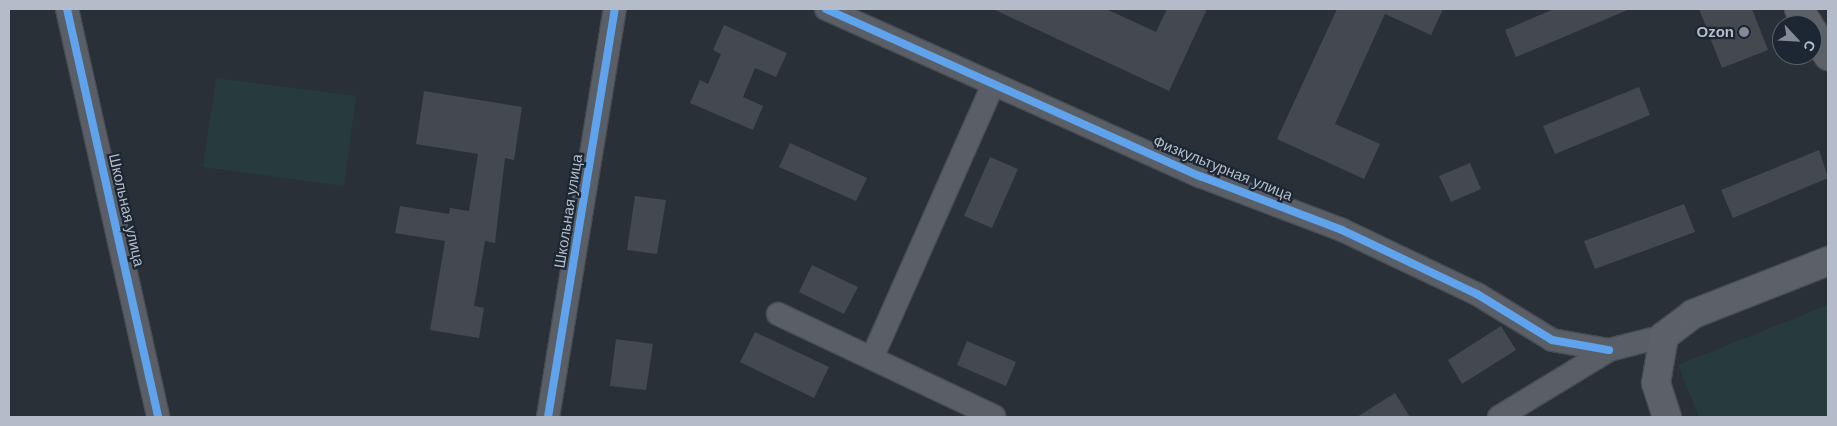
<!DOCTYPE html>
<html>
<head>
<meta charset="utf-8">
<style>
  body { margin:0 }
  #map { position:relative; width:1837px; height:426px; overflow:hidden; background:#2a3038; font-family:Helvetica,sans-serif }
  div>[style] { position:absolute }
  .green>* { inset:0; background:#273a3e }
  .building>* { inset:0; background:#444950 }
  .roads { filter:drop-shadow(1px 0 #484c53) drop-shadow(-1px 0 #484c53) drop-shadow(0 1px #484c53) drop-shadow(0 -1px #484c53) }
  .minor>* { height:22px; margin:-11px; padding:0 11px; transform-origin:11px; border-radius:11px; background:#5a5e66 }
  .major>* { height:28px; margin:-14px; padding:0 14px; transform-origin:14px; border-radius:14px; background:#5c6168 }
  .cycleway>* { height:8px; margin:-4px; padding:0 4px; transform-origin:4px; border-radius:4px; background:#60a3ed }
  .dots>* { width:14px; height:14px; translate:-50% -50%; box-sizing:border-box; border:2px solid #1d2633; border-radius:50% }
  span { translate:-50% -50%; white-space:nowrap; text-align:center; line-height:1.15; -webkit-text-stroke:4.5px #1d2633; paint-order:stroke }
  .poi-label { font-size:15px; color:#b4bcc9; font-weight:700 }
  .right { translate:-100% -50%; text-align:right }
  .street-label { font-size:15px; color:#b4bcc9 }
  .frame { position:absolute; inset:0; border:10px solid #b4bcc9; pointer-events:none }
  .north { position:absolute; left:1772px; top:15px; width:50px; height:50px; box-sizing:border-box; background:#1d2633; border:1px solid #59626f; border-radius:50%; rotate:115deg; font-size:14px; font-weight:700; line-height:20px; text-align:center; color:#b4bcc9 }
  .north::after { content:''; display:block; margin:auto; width:18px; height:22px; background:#848b96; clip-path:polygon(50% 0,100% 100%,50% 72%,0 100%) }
</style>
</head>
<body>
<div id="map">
  <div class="green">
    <div style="clip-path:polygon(216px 78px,356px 96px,344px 186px,203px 167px)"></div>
    <div style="clip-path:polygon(1828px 305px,1828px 417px,1699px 417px,1678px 365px)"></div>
  </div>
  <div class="building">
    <div style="clip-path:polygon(993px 9px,1106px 9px,1156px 32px,1167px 9px,1207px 9px,1169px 91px)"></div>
    <div style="clip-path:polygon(1337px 9px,1443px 9px,1431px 35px,1385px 14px,1335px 124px,1380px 144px,1364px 179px,1277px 139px)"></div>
    <div style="clip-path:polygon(1554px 9px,1630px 9px,1516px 57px,1505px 30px)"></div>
    <div style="clip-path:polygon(1699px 9px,1752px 9px,1768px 50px,1722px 68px)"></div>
    <div style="clip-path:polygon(724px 25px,787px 53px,776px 77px,755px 68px,743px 97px,763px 106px,753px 130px,690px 103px,700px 80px,708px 84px,721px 54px,713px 50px)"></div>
    <div style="clip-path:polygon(1639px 87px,1650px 115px,1555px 154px,1543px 126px)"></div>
    <div style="clip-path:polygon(424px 91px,522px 107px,514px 160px,505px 158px,495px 243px,485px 241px,474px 306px,484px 308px,479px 338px,430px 330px,445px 241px,395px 233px,400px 206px,449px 214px,450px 208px,469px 211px,478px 154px,416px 144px)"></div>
    <div style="clip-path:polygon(790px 143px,867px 178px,856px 201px,779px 167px)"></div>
    <div style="clip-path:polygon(1819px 150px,1828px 178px,1733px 218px,1721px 190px)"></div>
    <div style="clip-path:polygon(990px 157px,1018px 169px,992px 228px,964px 216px)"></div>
    <div style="clip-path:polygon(1470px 163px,1481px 189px,1451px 202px,1439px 176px)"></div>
    <div style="clip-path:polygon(635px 196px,666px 200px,657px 254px,627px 250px)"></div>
    <div style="clip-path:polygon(1684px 204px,1695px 232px,1595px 269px,1584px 241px)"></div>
    <div style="clip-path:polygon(812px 265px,858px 287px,844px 314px,799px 292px)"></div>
    <div style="clip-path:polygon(1501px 326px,1516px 350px,1462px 384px,1448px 360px)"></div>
    <div style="clip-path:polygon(755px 332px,829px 367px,814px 398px,740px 362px)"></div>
    <div style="clip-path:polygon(616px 339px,653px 344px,646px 390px,610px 386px)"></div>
    <div style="clip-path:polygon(967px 341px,1016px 362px,1006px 386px,957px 365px)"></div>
    <div style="clip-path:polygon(1395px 393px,1410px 417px,1357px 417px)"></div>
  </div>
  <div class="roads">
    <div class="minor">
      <div style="left:67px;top:9px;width:418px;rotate:77.4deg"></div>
      <div style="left:826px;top:9px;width:410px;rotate:24.1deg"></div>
      <div style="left:1200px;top:176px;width:152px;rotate:20.8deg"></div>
      <div style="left:1342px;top:230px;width:149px;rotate:25.4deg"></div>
      <div style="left:1477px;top:294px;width:88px;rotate:31.5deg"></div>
      <div style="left:1552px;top:340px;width:58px;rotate:10deg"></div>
      <div style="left:778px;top:314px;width:239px;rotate:25.3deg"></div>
      <div style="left:872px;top:358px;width:299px;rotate:-66.1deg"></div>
      <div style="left:548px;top:417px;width:413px;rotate:-80.7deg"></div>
      <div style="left:1499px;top:417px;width:129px;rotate:-31.3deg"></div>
      <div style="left:1609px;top:350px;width:57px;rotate:-14.3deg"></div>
    </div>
    <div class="major">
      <div style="left:1799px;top:9px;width:19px;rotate:58deg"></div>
      <div style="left:1812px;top:30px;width:31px;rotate:58deg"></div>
      <div style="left:1667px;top:417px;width:36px;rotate:-108deg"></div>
      <div style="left:1656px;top:383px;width:48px;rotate:-80.3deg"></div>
      <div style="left:1664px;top:336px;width:36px;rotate:-37deg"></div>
      <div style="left:1693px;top:314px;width:145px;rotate:-21.4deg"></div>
    </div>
  </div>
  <div class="cycleway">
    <div style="left:67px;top:9px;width:418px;rotate:77.4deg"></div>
    <div style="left:826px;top:9px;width:410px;rotate:24.1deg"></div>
    <div style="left:1200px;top:176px;width:152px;rotate:20.8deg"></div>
    <div style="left:1342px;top:230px;width:149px;rotate:25.4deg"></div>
    <div style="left:1477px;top:294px;width:88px;rotate:31.5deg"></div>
    <div style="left:1552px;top:340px;width:58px;rotate:10deg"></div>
    <div style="left:548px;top:417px;width:413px;rotate:-80.7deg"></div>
  </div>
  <div class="dots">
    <div style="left:1744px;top:32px;background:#848b96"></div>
  </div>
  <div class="poi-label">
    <span class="right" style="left:1734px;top:32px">Ozon</span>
  </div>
  <div class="street-label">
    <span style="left:1223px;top:168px;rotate:22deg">Физкультурная улица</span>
    <span style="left:127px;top:210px;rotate:77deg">Школьная улица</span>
    <span style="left:568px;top:211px;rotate:-81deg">Школьная улица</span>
  </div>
  <div class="frame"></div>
  <div class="north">С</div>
</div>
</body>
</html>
